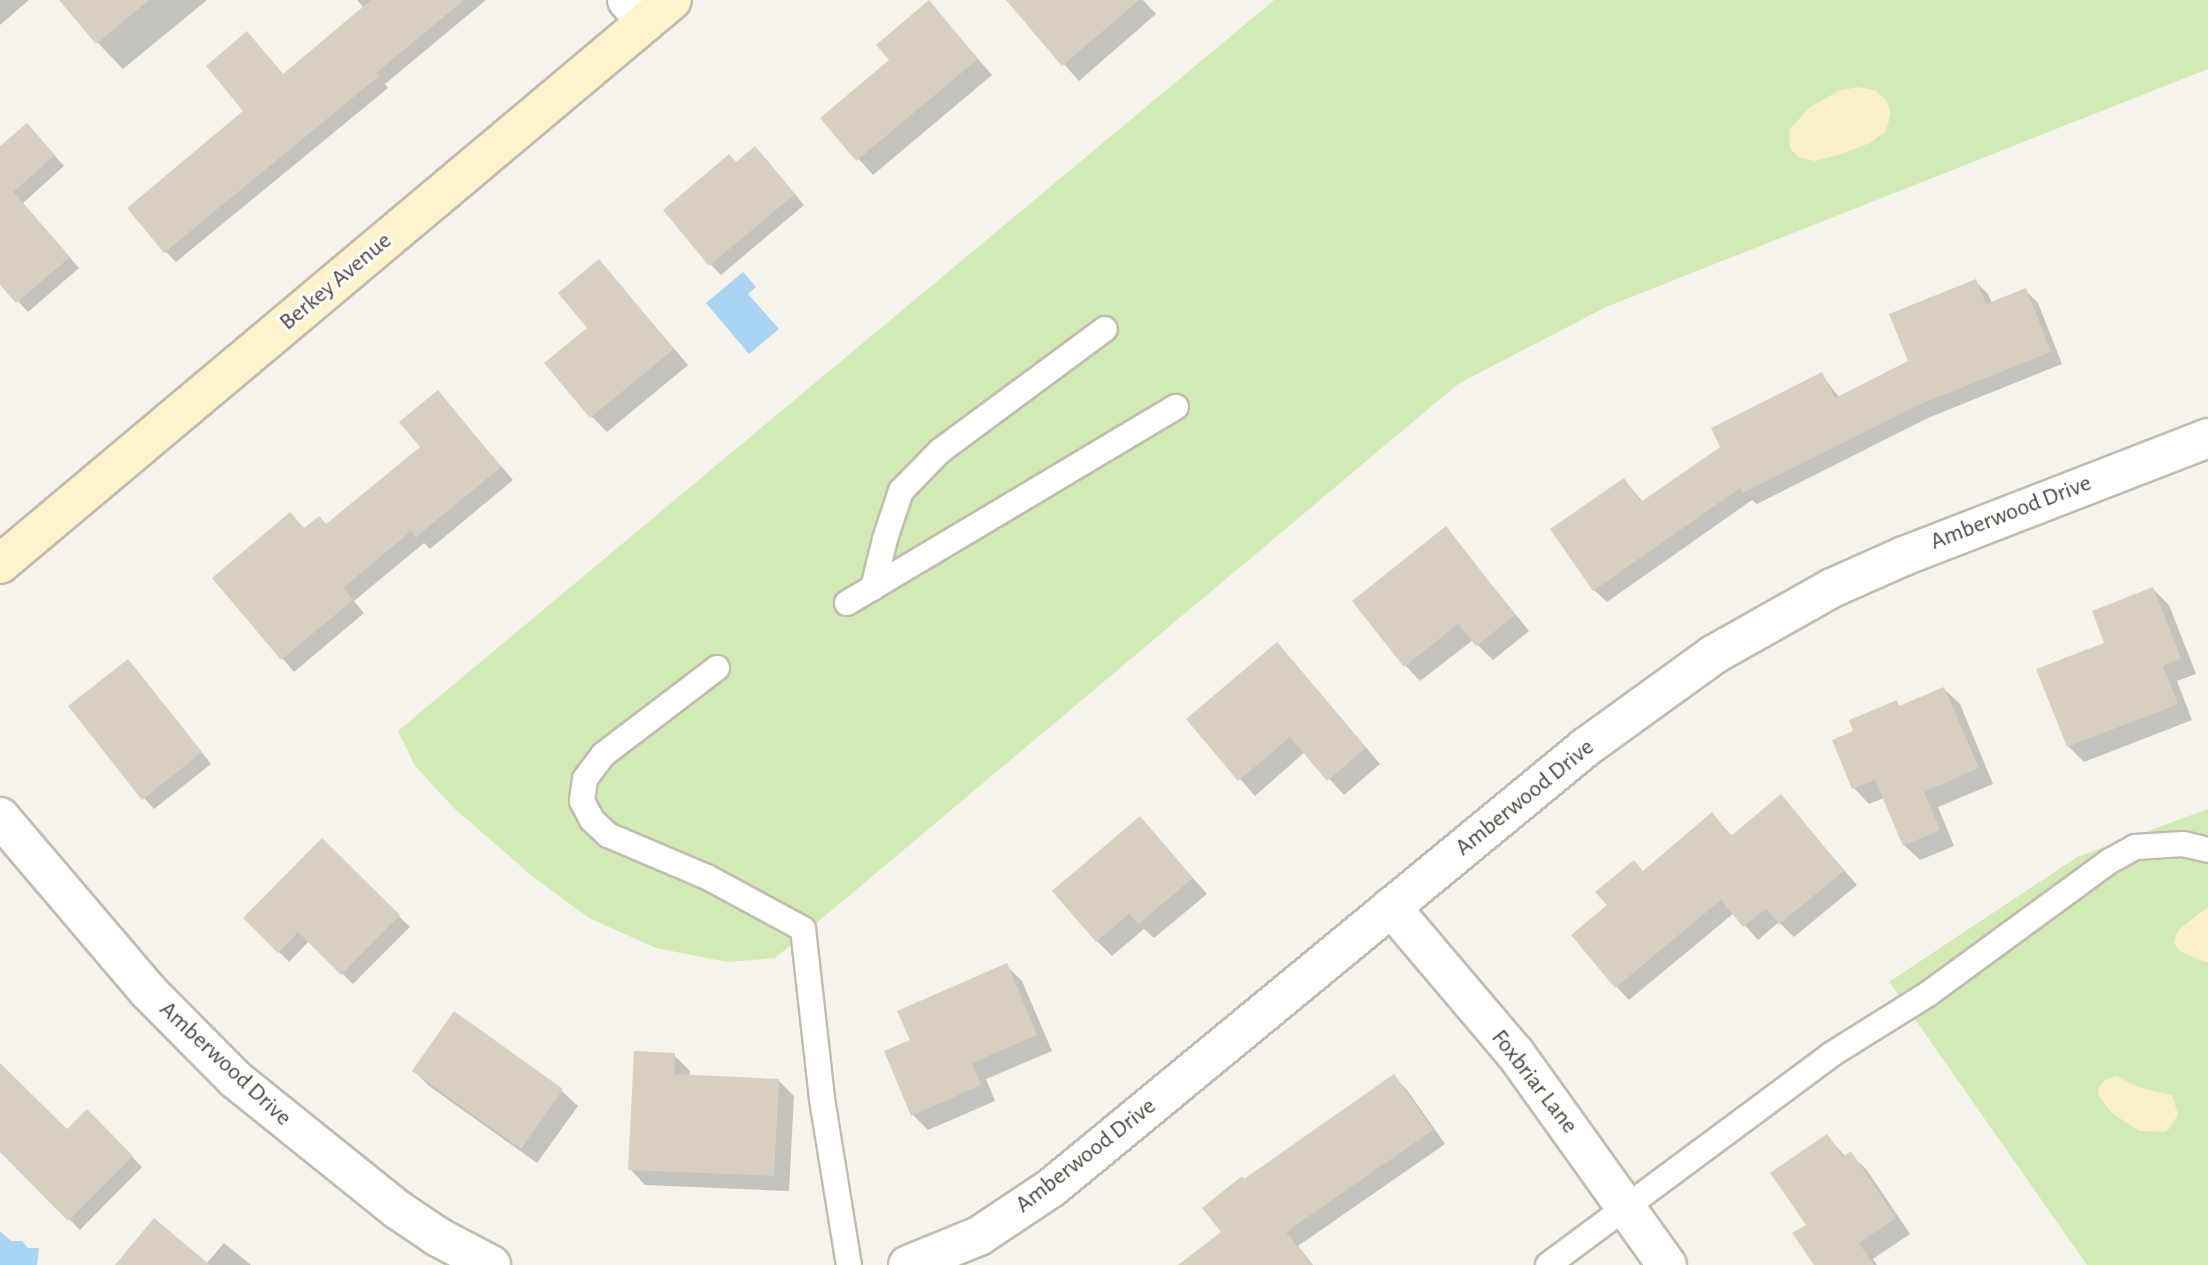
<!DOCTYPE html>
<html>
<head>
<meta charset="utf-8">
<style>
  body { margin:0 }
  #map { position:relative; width:2208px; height:1265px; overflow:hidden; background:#f6f3ec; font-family:"Alegreya Sans",sans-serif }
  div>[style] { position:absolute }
  .green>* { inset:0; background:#d2eab5 }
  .sand>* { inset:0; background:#f9efc9 }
  .water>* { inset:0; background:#a9d4f2 }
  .shadow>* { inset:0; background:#0003 }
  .building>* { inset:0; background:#d8cfc1 }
  .roads { filter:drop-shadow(2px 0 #c2bbae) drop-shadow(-2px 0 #c2bbae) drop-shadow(0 2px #c2bbae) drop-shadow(0 -2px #c2bbae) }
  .lane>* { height:24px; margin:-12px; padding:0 12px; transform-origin:12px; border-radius:12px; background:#fff }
  .street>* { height:38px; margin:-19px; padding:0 19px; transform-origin:19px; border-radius:19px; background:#fff }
  .secondary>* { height:38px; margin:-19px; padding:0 19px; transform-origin:19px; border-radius:19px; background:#fff3cd }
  span { translate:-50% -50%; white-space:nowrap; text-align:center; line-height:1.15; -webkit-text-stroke:5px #fff; paint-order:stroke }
  .street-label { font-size:24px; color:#4b4439 }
</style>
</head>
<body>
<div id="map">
  <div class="green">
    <div style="clip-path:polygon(1274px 0,2208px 0,2208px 69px,1606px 307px,1458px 384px,775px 958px,727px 962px,656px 948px,589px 918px,532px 876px,454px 808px,415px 766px,398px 731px)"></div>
    <div style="clip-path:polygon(2208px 809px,2208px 1265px,2087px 1265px,1889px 982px,2077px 857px)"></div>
  </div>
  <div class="sand">
    <div style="clip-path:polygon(1858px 87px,1875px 90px,1885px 99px,1891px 113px,1886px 131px,1870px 143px,1841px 154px,1815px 161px,1798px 157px,1790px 148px,1789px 130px,1809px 108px,1838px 91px)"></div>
    <div style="clip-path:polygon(2208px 907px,2208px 962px,2205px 962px,2179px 951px,2174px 942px,2178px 930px)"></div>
    <div style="clip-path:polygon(2116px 1076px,2141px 1088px,2172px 1095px,2178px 1114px,2170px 1128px,2165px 1132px,2139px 1131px,2112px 1113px,2098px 1095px,2099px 1087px,2105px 1080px)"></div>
  </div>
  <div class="water">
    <div style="clip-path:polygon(743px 272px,756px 287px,748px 294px,779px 329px,749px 354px,706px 303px)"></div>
    <div style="clip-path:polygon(0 1231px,11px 1241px,22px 1241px,28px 1248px,39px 1248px,37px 1265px,0 1265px)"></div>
  </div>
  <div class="shadow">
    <div style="clip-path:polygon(0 0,29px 0,0 25px)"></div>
    <div style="clip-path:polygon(75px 0,207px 0,123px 69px,97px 42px)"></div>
    <div style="clip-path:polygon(357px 0,486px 0,385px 84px,388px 88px,176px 262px,165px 251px,246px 111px,247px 33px,284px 75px,364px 8px)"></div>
    <div style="clip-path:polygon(1026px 0,1143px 0,1156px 14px,1079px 81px,1015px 9px)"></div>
    <div style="clip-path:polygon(929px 3px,992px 75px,873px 175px,822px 118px,891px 60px)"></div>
    <div style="clip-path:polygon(37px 136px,64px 166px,23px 203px,79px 268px,28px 312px,0 282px,0 149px)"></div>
    <div style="clip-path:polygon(765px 158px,804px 205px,721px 275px,710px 264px,736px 163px)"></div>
    <div style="clip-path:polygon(599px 261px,688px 365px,607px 432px,592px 417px,590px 329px)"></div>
    <div style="clip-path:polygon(1975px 281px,1988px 294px,1992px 303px,2025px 290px,2038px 303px,2062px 364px,1928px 418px,1757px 504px,1752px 500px,1607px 602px,1594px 590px,1624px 480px,1644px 503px,1821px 374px,1839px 397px,1910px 361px)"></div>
    <div style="clip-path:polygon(438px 393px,513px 480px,430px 549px,424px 543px,354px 601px,364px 613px,294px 672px,214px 578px,305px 530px,326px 525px,422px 447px)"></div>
    <div style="clip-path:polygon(1446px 529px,1529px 631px,1493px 660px,1473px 640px,1420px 681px,1405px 665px)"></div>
    <div style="clip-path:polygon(2153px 589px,2169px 605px,2196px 674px,2177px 681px,2192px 720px,2084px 762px,2068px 746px,2106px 644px)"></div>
    <div style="clip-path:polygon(1292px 660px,1380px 764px,1344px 795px,1305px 752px,1255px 796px,1189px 720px)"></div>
    <div style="clip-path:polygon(138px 672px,211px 764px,154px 809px,144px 798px)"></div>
    <div style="clip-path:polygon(1944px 689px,1960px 704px,1993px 784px,1938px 807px,1954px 846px,1920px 860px,1904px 845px,1884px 798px,1869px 804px,1854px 788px,1896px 702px,1901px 707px)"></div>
    <div style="clip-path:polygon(1781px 797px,1857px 885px,1794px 937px,1779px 922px,1758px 940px,1734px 913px,1629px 1000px,1616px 986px,1644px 872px,1712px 815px,1733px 837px)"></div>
    <div style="clip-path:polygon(1140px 818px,1207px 894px,1154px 938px,1144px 929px,1112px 956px,1097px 941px)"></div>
    <div style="clip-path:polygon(322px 840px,410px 927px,353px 984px,309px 941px,289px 962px,245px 918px)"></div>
    <div style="clip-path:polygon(1006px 965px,1022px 981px,1052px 1051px,986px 1079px,995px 1101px,928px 1130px,913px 1115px,912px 1041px)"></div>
    <div style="clip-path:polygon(455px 1013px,562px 1091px,578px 1106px,537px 1163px,429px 1086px,414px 1071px)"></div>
    <div style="clip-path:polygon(674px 1055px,690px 1071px,690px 1076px,779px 1081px,794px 1096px,789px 1191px,645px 1185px,630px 1169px)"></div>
    <div style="clip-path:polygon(1394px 1076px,1407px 1090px,1445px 1144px,1298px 1246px,1313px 1265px,1181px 1265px,1223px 1232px,1244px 1181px)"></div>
    <div style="clip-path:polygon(0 1087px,67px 1132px,87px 1112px,142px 1167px,80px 1230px,3px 1153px)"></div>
    <div style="clip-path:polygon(1827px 1136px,1846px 1157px,1850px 1154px,1866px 1169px,1910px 1234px,1873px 1259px,1877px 1265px,1816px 1265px,1808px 1225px)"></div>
    <div style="clip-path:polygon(224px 1243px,251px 1265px,117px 1265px,206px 1264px)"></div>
  </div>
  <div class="building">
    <div style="clip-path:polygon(59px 0,149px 0,96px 44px)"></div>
    <div style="clip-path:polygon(371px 0,464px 0,376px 73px,379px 76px,164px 253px,127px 208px,243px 111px,206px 66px,247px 31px,283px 74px)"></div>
    <div style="clip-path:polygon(929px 0,978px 59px,856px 161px,820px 118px,889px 60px,876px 45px)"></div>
    <div style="clip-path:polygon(1006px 0,1139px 0,1062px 66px)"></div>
    <div style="clip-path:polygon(27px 123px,55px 155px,13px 192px,70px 257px,16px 303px,0 285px,0 146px)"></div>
    <div style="clip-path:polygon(755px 146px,795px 194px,709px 266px,663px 210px,729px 154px,736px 162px)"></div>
    <div style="clip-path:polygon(599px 259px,674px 349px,590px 418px,544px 363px,587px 328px,558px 293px)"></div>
    <div style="clip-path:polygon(1976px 279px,1986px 304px,2026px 288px,2051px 352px,1916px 406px,1743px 493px,1740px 488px,1593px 591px,1550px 529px,1624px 478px,1641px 502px,1720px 447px,1711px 428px,1822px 372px,1835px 398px,1908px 361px,1889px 314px)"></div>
    <div style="clip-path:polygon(438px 390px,501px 467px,416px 537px,411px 531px,343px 588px,353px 600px,281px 660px,212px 578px,290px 512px,304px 528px,319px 516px,326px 524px,420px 447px,399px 422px)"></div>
    <div style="clip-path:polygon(1446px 526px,1515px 615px,1476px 646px,1458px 624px,1404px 667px,1352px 601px)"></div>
    <div style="clip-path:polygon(2153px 587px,2181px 658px,2163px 666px,2178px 704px,2067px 747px,2036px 669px,2104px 643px,2092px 611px)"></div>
    <div style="clip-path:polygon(1277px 642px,1366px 748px,1327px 781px,1290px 737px,1238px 781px,1186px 719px)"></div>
    <div style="clip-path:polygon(128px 659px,202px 752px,142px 800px,68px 706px)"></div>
    <div style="clip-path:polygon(1944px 687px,1979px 768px,1924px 792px,1940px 830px,1903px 846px,1875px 780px,1852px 789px,1832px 740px,1853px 731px,1849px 720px,1897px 700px,1899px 706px)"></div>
    <div style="clip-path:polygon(1781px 794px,1844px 871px,1779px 924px,1766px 909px,1743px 927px,1721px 900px,1615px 988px,1571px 935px,1607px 905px,1595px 892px,1634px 860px,1643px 871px,1712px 812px,1731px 836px)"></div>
    <div style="clip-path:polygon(1140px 816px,1193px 878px,1138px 924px,1129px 914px,1096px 942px,1052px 891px)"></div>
    <div style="clip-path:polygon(322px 838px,400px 915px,341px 975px,298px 932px,278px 953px,243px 918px)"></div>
    <div style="clip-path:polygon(1007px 963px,1037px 1035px,972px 1063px,981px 1085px,911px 1116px,884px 1051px,910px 1040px,897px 1011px)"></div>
    <div style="clip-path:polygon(454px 1011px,563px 1089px,521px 1149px,412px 1071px)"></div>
    <div style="clip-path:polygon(634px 1051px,675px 1053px,674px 1074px,779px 1079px,774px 1176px,628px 1170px)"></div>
    <div style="clip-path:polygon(0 1063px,67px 1129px,87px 1109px,133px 1156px,68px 1221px,0 1152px)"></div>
    <div style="clip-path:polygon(1394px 1074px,1433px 1130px,1286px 1232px,1312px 1265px,1178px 1265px,1221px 1232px,1202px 1208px,1242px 1176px,1244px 1179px)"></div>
    <div style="clip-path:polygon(1827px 1134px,1843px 1157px,1851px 1151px,1896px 1218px,1859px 1243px,1874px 1265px,1814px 1265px,1792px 1233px,1806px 1225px,1770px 1173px)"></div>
    <div style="clip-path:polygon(154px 1218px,210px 1265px,115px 1265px)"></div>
  </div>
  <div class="roads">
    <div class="lane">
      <div style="left:873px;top:588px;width:50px;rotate:-76.2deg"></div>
      <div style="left:885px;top:539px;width:51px;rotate:-71.6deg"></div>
      <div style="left:901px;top:491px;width:56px;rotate:-45.7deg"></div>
      <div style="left:940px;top:451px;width:205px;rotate:-36.5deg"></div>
      <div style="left:847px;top:603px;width:383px;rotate:-30.8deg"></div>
      <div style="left:717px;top:668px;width:143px;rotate:142.7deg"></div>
      <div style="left:603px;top:755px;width:30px;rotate:127deg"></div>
      <div style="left:585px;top:779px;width:22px;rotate:98deg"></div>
      <div style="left:582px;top:801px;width:21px;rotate:62deg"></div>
      <div style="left:592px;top:820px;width:22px;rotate:43deg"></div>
      <div style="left:608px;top:835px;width:108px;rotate:23deg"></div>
      <div style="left:707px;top:877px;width:109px;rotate:28.4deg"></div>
      <div style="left:803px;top:929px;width:171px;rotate:83.6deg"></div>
      <div style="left:822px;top:1099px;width:168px;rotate:80.8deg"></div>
      <div style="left:1548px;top:1265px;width:354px;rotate:-36.6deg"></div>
      <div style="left:1832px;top:1054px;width:113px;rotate:-32deg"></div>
      <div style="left:1928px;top:994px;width:225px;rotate:-36.2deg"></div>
      <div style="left:2110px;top:861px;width:29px;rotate:-29deg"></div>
      <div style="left:2135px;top:847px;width:48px;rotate:-3.6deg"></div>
      <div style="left:2183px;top:844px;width:26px;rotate:13deg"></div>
    </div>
    <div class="street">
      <div style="left:627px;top:0;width:29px;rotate:49deg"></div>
      <div style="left:0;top:817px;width:228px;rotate:49.6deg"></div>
      <div style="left:148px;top:991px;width:124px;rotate:45.3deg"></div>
      <div style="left:235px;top:1079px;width:209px;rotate:38.8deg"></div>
      <div style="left:398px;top:1210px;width:48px;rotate:34deg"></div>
      <div style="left:438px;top:1237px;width:60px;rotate:27.8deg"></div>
      <div style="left:1391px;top:907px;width:192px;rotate:49.7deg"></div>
      <div style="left:1515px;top:1053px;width:261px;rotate:54.4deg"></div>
      <div style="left:908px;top:1265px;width:77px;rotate:-22.2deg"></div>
      <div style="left:979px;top:1236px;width:87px;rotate:-33.7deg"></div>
      <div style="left:1051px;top:1188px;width:693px;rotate:-39.5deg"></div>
      <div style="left:1586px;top:747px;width:157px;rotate:-35.9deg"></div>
      <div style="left:1713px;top:655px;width:137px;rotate:-29.4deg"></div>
      <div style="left:1832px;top:588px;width:79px;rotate:-24deg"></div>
      <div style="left:1904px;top:556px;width:326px;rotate:-21.2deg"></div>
    </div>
    <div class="secondary">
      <div style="left:0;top:564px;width:877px;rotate:-40.01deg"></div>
    </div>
  </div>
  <div class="street-label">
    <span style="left:336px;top:282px;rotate:-40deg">Berkey Avenue</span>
    <span style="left:2011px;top:513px;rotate:-21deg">Amberwood Drive</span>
    <span style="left:1525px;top:798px;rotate:-39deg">Amberwood Drive</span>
    <span style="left:225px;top:1064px;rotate:43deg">Amberwood Drive</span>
    <span style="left:1534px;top:1082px;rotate:52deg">Foxbriar Lane</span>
    <span style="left:1086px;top:1156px;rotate:-38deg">Amberwood Drive</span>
  </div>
</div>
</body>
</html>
